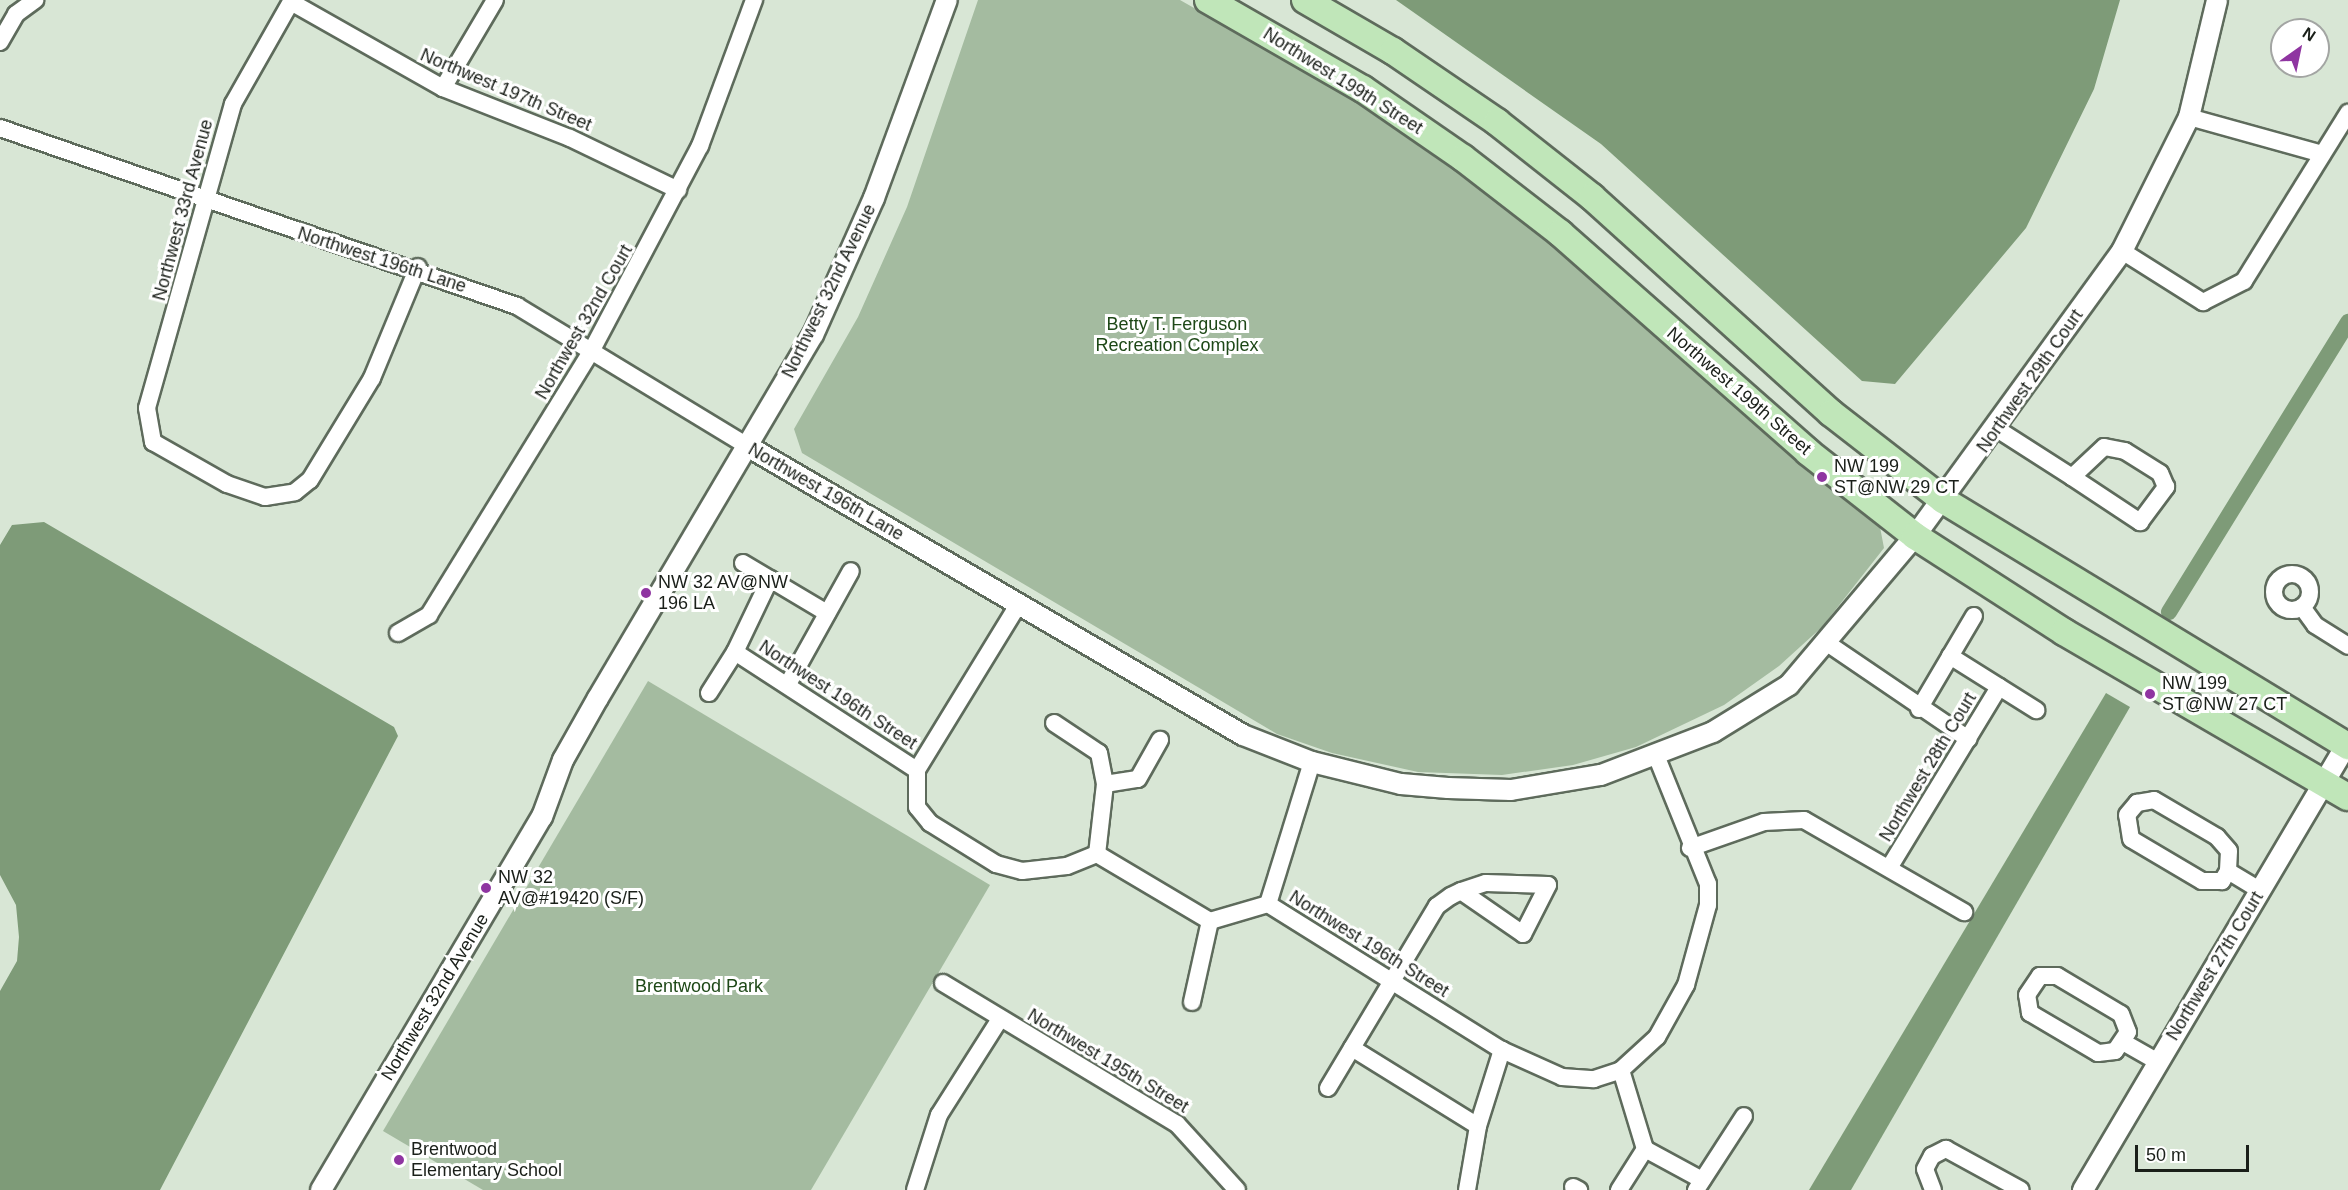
<!DOCTYPE html>
<html>
<head>
<meta charset="utf-8">
<style>
  body { margin:0 }
  #map { position:relative; width:2348px; height:1190px; overflow:hidden; background:#d8e6d5; font-family:Helvetica,sans-serif }
  div>[style] { position:absolute }
  .green>* { inset:0; background:#a4bba0 }
  .water>* { inset:0; background:#7e9b78 }
  .canal>* { height:16px; margin:-8px; padding:0 8px; transform-origin:8px; border-radius:8px; background:#7e9b78 }
  .roads { filter:drop-shadow(2px 0 #5e6b5c) drop-shadow(-2px 0 #5e6b5c) drop-shadow(0 2px #5e6b5c) drop-shadow(0 -2px #5e6b5c) }
  .minor>* { height:16px; margin:-8px; padding:0 8px; transform-origin:8px; border-radius:8px; background:#fff }
  .minor>.ring { margin:-8px; padding:0; box-sizing:content-box; background:none; border:16px solid #fff; border-radius:50% }
  .tertiary>* { height:20px; margin:-10px; padding:0 10px; transform-origin:10px; border-radius:10px; background:#fff }
  .primary>* { height:26px; margin:-13px; padding:0 13px; transform-origin:13px; border-radius:13px; background:#c0e6b9 }
  .dots>* { width:16px; height:16px; translate:-50% -50%; box-sizing:border-box; border:3px solid #fff; border-radius:50% }
  span { translate:-50% -50%; white-space:nowrap; text-align:center; line-height:1.15; -webkit-text-stroke:6px #fff; paint-order:stroke }
  .street-label { font-size:18px; color:#1a1f19 }
  .park-label { font-size:18px; color:#1e4817 }
  .poi-label { font-size:18px; color:#1a1f19 }
  .left { translate:0 -50%; text-align:left }
  .north { position:absolute; left:2270px; top:18px; width:60px; height:60px; box-sizing:border-box; background:#fff; border:2px solid #a3a5a3; border-radius:50%; rotate:33deg; font-size:16px; font-weight:700; line-height:24px; text-align:center; color:#1a1f19 }
  .north::after { content:''; display:block; margin:auto; width:21px; height:27px; background:#8f35a1; clip-path:polygon(50% 0,100% 100%,50% 72%,0 100%) }
  .scale { position:absolute; left:2135px; top:1145px; width:114px; height:27px; box-sizing:border-box; border:3px solid #1a1f19; border-top:0; padding-left:8px; font-size:18px; line-height:21px; white-space:nowrap; color:#1a1f19; -webkit-text-stroke:4px #fff; paint-order:stroke }
</style>
</head>
<body>
<div id="map">
  <div class="green">
    <div style="clip-path:polygon(978px 0,1180px 0,1326px 83px,1430px 150px,1603px 283px,1880px 527px,1884px 548px,1822px 627px,1779px 666px,1724px 705px,1636px 747px,1573px 765px,1502px 775px,1418px 772px,1332px 753px,1277px 734px,802px 453px,794px 429px,858px 317px,907px 207px)"></div>
    <div style="clip-path:polygon(648px 681px,990px 885px,811px 1190px,483px 1190px,383px 1131px)"></div>
  </div>
  <div class="water">
    <div style="clip-path:polygon(1396px 0,2120px 0,2094px 89px,2026px 228px,1895px 384px,1862px 381px,1601px 144px)"></div>
    <div style="clip-path:polygon(44px 522px,394px 727px,398px 736px,160px 1190px,0 1190px,0 991px,17px 961px,19px 937px,16px 905px,0 875px,0 545px,12px 525px)"></div>
    <div style="clip-path:polygon(2106px 693px,2130px 707px,1851px 1190px,1809px 1190px)"></div>
  </div>
  <div class="canal">
    <div style="left:2169px;top:612px;width:341px;rotate:-58.3deg"></div>
  </div>
  <div class="roads">
    <div class="minor">
      <div style="left:292px;top:0;width:120px;rotate:119.6deg"></div>
      <div style="left:233px;top:104px;width:316px;rotate:105.8deg"></div>
      <div style="left:147px;top:408px;width:35px;rotate:80deg"></div>
      <div style="left:153px;top:442px;width:85px;rotate:29.6deg"></div>
      <div style="left:227px;top:484px;width:40px;rotate:18.9deg"></div>
      <div style="left:265px;top:497px;width:30px;rotate:-9deg"></div>
      <div style="left:295px;top:492px;width:19px;rotate:-39deg"></div>
      <div style="left:310px;top:480px;width:119px;rotate:-58.7deg"></div>
      <div style="left:372px;top:378px;width:120px;rotate:-67.5deg"></div>
      <div style="left:291px;top:2px;width:175px;rotate:29.5deg"></div>
      <div style="left:443px;top:88px;width:136px;rotate:21.5deg"></div>
      <div style="left:570px;top:138px;width:120px;rotate:25.7deg"></div>
      <div style="left:0;top:42px;width:32px;rotate:-60deg"></div>
      <div style="left:16px;top:14px;width:24px;rotate:-36deg"></div>
      <div style="left:443px;top:88px;width:102px;rotate:-59.4deg"></div>
      <div style="left:2189px;top:117px;width:135px;rotate:15.5deg"></div>
      <div style="left:0;top:128px;width:547px;rotate:19deg"></div>
      <div style="left:517px;top:306px;width:271px;rotate:31.3deg"></div>
      <div style="left:2122px;top:251px;width:96px;rotate:32.2deg"></div>
      <div style="left:2203px;top:302px;width:46px;rotate:-27.1deg"></div>
      <div style="left:2244px;top:281px;width:198px;rotate:-58.2deg"></div>
      <div style="left:1997px;top:429px;width:89px;rotate:32.6deg"></div>
      <div style="left:2072px;top:477px;width:82px;rotate:33.5deg"></div>
      <div style="left:2140px;top:522px;width:44px;rotate:-53.4deg"></div>
      <div style="left:2166px;top:487px;width:15px;rotate:-113deg"></div>
      <div style="left:2160px;top:473px;width:41px;rotate:-147.8deg"></div>
      <div style="left:2125px;top:451px;width:21px;rotate:-169deg"></div>
      <div style="left:2104px;top:447px;width:44px;rotate:136.8deg"></div>
      <div style="left:743px;top:563px;width:98px;rotate:30.8deg"></div>
      <div class="ring" style="left:2274px;top:574px;width:20px;height:20px"></div>
      <div style="left:770px;top:579px;width:81px;rotate:115.6deg"></div>
      <div style="left:735px;top:652px;width:217px;rotate:33deg"></div>
      <div style="left:1018px;top:605px;width:193px;rotate:121.5deg"></div>
      <div style="left:917px;top:770px;width:37px;rotate:90deg"></div>
      <div style="left:917px;top:807px;width:21px;rotate:51deg"></div>
      <div style="left:930px;top:823px;width:78px;rotate:31.8deg"></div>
      <div style="left:996px;top:864px;width:27px;rotate:15deg"></div>
      <div style="left:1022px;top:871px;width:45px;rotate:-6.3deg"></div>
      <div style="left:1067px;top:866px;width:32px;rotate:-22deg"></div>
      <div style="left:1097px;top:854px;width:131px;rotate:30.7deg"></div>
      <div style="left:1210px;top:921px;width:60px;rotate:-16.3deg"></div>
      <div style="left:1268px;top:904px;width:276px;rotate:32deg"></div>
      <div style="left:1502px;top:1050px;width:66px;rotate:24.2deg"></div>
      <div style="left:1562px;top:1077px;width:32px;rotate:4deg"></div>
      <div style="left:1594px;top:1079px;width:28px;rotate:-18deg"></div>
      <div style="left:1621px;top:1070px;width:49px;rotate:-42.5deg"></div>
      <div style="left:1657px;top:1037px;width:60px;rotate:-60.9deg"></div>
      <div style="left:1686px;top:985px;width:83px;rotate:-74.6deg"></div>
      <div style="left:1708px;top:905px;width:21px;rotate:-90deg"></div>
      <div style="left:1708px;top:884px;width:139px;rotate:-112deg"></div>
      <div style="left:2302px;top:607px;width:22px;rotate:54deg"></div>
      <div style="left:2315px;top:625px;width:39px;rotate:32deg"></div>
      <div style="left:398px;top:633px;width:36px;rotate:-30deg"></div>
      <div style="left:429px;top:615px;width:313px;rotate:-58.4deg"></div>
      <div style="left:593px;top:348px;width:229px;rotate:-62.1deg"></div>
      <div style="left:700px;top:146px;width:156px;rotate:-69.7deg"></div>
      <div style="left:1827px;top:643px;width:171px;rotate:34.2deg"></div>
      <div style="left:1950px;top:656px;width:102px;rotate:32.1deg"></div>
      <div style="left:788px;top:684px;width:129px;rotate:-60.9deg"></div>
      <div style="left:709px;top:693px;width:49px;rotate:-57.6deg"></div>
      <div style="left:1919px;top:709px;width:108px;rotate:-59.4deg"></div>
      <div style="left:1054px;top:723px;width:54px;rotate:33.7deg"></div>
      <div style="left:1099px;top:753px;width:32px;rotate:79deg"></div>
      <div style="left:1105px;top:784px;width:70px;rotate:96.5deg"></div>
      <div style="left:1105px;top:784px;width:33px;rotate:-9deg"></div>
      <div style="left:1138px;top:779px;width:45px;rotate:-60.6deg"></div>
      <div style="left:1690px;top:848px;width:78px;rotate:-19.4deg"></div>
      <div style="left:1764px;top:822px;width:40px;rotate:-2.9deg"></div>
      <div style="left:1804px;top:820px;width:185px;rotate:29.9deg"></div>
      <div style="left:1889px;top:868px;width:212px;rotate:-58.7deg"></div>
      <div style="left:2228px;top:871px;width:12px;rotate:121deg"></div>
      <div style="left:2222px;top:881px;width:20px;rotate:180deg"></div>
      <div style="left:2202px;top:881px;width:82px;rotate:-149.4deg"></div>
      <div style="left:2131px;top:839px;width:24px;rotate:-99deg"></div>
      <div style="left:2127px;top:815px;width:16px;rotate:-50deg"></div>
      <div style="left:2137px;top:803px;width:17px;rotate:-10deg"></div>
      <div style="left:2154px;top:800px;width:73px;rotate:30.4deg"></div>
      <div style="left:2217px;top:837px;width:18px;rotate:49deg"></div>
      <div style="left:2229px;top:851px;width:20px;rotate:93deg"></div>
      <div style="left:2228px;top:871px;width:37px;rotate:31deg"></div>
      <div style="left:1268px;top:904px;width:149px;rotate:-72.8deg"></div>
      <div style="left:2040px;top:976px;width:17px"></div>
      <div style="left:2057px;top:976px;width:74px;rotate:30.7deg"></div>
      <div style="left:2121px;top:1014px;width:19px;rotate:69deg"></div>
      <div style="left:2128px;top:1032px;width:23px;rotate:124deg"></div>
      <div style="left:2115px;top:1051px;width:17px;rotate:173deg"></div>
      <div style="left:2098px;top:1053px;width:79px;rotate:-149.5deg"></div>
      <div style="left:2030px;top:1013px;width:18px;rotate:-99deg"></div>
      <div style="left:2027px;top:995px;width:23px;rotate:-56deg"></div>
      <div style="left:943px;top:983px;width:273px;rotate:31.1deg"></div>
      <div style="left:1177px;top:1124px;width:89px;rotate:47.7deg"></div>
      <div style="left:1192px;top:1002px;width:83px;rotate:-77.5deg"></div>
      <div style="left:2123px;top:1042px;width:40px;rotate:29.7deg"></div>
      <div style="left:1352px;top:1048px;width:148px;rotate:31.8deg"></div>
      <div style="left:1621px;top:1070px;width:83px;rotate:73.1deg"></div>
      <div style="left:1645px;top:1149px;width:65px;rotate:28.5deg"></div>
      <div style="left:1328px;top:1088px;width:212px;rotate:-59.1deg"></div>
      <div style="left:1437px;top:906px;width:17px;rotate:-36deg"></div>
      <div style="left:1451px;top:896px;width:11px;rotate:-27deg"></div>
      <div style="left:1461px;top:891px;width:26px;rotate:-18deg"></div>
      <div style="left:1486px;top:883px;width:62px;rotate:1.8deg"></div>
      <div style="left:1548px;top:885px;width:55px;rotate:117deg"></div>
      <div style="left:1523px;top:934px;width:75px;rotate:-145.3deg"></div>
      <div style="left:1573px;top:1187px;width:7px;rotate:27deg"></div>
      <div style="left:915px;top:1190px;width:79px;rotate:-72.3deg"></div>
      <div style="left:939px;top:1115px;width:114px;rotate:-57.6deg"></div>
      <div style="left:1467px;top:1190px;width:65px;rotate:-80.2deg"></div>
      <div style="left:1478px;top:1126px;width:80px;rotate:-72.5deg"></div>
      <div style="left:1619px;top:1190px;width:49px;rotate:-57.6deg"></div>
      <div style="left:1696px;top:1190px;width:88px;rotate:-57deg"></div>
      <div style="left:1933px;top:1190px;width:22px;rotate:-111deg"></div>
      <div style="left:1925px;top:1169px;width:15px;rotate:-62deg"></div>
      <div style="left:1932px;top:1156px;width:16px;rotate:-27deg"></div>
      <div style="left:1946px;top:1149px;width:85px;rotate:28.7deg"></div>
    </div>
    <div class="tertiary">
      <div style="left:749px;top:447px;width:572px;rotate:30.24deg"></div>
      <div style="left:1243px;top:735px;width:74px;rotate:21.4deg"></div>
      <div style="left:1312px;top:762px;width:92px;rotate:13.9deg"></div>
      <div style="left:1401px;top:784px;width:47px;rotate:4.9deg"></div>
      <div style="left:1448px;top:788px;width:63px;rotate:1.8deg"></div>
      <div style="left:1511px;top:790px;width:91px;rotate:-9.5deg"></div>
      <div style="left:1601px;top:775px;width:120px;rotate:-21deg"></div>
      <div style="left:1713px;top:732px;width:89px;rotate:-31.7deg"></div>
      <div style="left:1789px;top:685px;width:195px;rotate:-49.8deg"></div>
      <div style="left:1915px;top:536px;width:352px;rotate:-54deg"></div>
      <div style="left:2122px;top:251px;width:150px;rotate:-63.4deg"></div>
      <div style="left:2189px;top:117px;width:120px;rotate:-76.5deg"></div>
      <div style="left:321px;top:1190px;width:434px;rotate:-59.4deg"></div>
      <div style="left:542px;top:817px;width:61px;rotate:-69.8deg"></div>
      <div style="left:563px;top:760px;width:71px;rotate:-60.6deg"></div>
      <div style="left:598px;top:698px;width:422px;rotate:-59.4deg"></div>
      <div style="left:813px;top:335px;width:150px;rotate:-66deg"></div>
      <div style="left:874px;top:198px;width:211px;rotate:-69.8deg"></div>
      <div style="left:2083px;top:1190px;width:521px;rotate:-59.39deg"></div>
    </div>
    <div class="primary">
      <div style="left:1208px;top:0;width:179px;rotate:29.9deg"></div>
      <div style="left:1363px;top:89px;width:121px;rotate:34.6deg"></div>
      <div style="left:1463px;top:158px;width:123px;rotate:37.7deg"></div>
      <div style="left:1560px;top:233px;width:331px;rotate:41.4deg"></div>
      <div style="left:1808px;top:452px;width:136px;rotate:38.1deg"></div>
      <div style="left:1915px;top:536px;width:177px;rotate:32.8deg"></div>
      <div style="left:2064px;top:632px;width:328px;rotate:30.2deg"></div>
      <div style="left:1305px;top:0;width:102px;rotate:30.1deg"></div>
      <div style="left:1393px;top:51px;width:126px;rotate:34.3deg"></div>
      <div style="left:1497px;top:122px;width:121px;rotate:38.3deg"></div>
      <div style="left:1592px;top:197px;width:322px;rotate:42.1deg"></div>
      <div style="left:1831px;top:413px;width:142px;rotate:37.8deg"></div>
      <div style="left:1943px;top:500px;width:474px;rotate:31.3deg"></div>
    </div>
  </div>
  <div class="dots">
    <div style="left:1822px;top:477px;background:#8f35a1"></div>
    <div style="left:646px;top:593px;background:#8f35a1"></div>
    <div style="left:2150px;top:694px;background:#8f35a1"></div>
    <div style="left:486px;top:888px;background:#8f35a1"></div>
    <div style="left:399px;top:1160px;background:#8f35a1"></div>
  </div>
  <div class="street-label">
    <span style="left:1343px;top:81px;rotate:32deg">Northwest 199th Street</span>
    <span style="left:506px;top:90px;rotate:23deg">Northwest 197th Street</span>
    <span style="left:183px;top:210px;rotate:-75deg">Northwest 33rd Avenue</span>
    <span style="left:382px;top:260px;rotate:18deg">Northwest 196th Lane</span>
    <span style="left:829px;top:291px;rotate:-64deg">Northwest 32nd Avenue</span>
    <span style="left:584px;top:322px;rotate:-60deg">Northwest 32nd Court</span>
    <span style="left:2030px;top:381px;rotate:-55deg">Northwest 29th Court</span>
    <span style="left:1739px;top:391px;rotate:41deg">Northwest 199th Street</span>
    <span style="left:826px;top:492px;rotate:30deg">Northwest 196th Lane</span>
    <span style="left:838px;top:695px;rotate:33deg">Northwest 196th Street</span>
    <span style="left:1928px;top:767px;rotate:-59deg">Northwest 28th Court</span>
    <span style="left:1369px;top:944px;rotate:32deg">Northwest 196th Street</span>
    <span style="left:2215px;top:966px;rotate:-59deg">Northwest 27th Court</span>
    <span style="left:435px;top:997px;rotate:-59deg">Northwest 32nd Avenue</span>
    <span style="left:1108px;top:1061px;rotate:31deg">Northwest 195th Street</span>
  </div>
  <div class="park-label">
    <span style="left:1177px;top:335px">Betty T. Ferguson<br>Recreation Complex</span>
    <span style="left:699px;top:986px">Brentwood Park</span>
  </div>
  <div class="poi-label">
    <span class="left" style="left:1834px;top:477px">NW 199<br>ST@NW 29 CT</span>
    <span class="left" style="left:658px;top:593px">NW 32 AV@NW<br>196 LA</span>
    <span class="left" style="left:2162px;top:694px">NW 199<br>ST@NW 27 CT</span>
    <span class="left" style="left:498px;top:888px">NW 32<br>AV@#19420 (S/F)</span>
    <span class="left" style="left:411px;top:1160px">Brentwood<br>Elementary School</span>
  </div>
  <div class="north">N</div>
  <div class="scale">50 m</div>
</div>
</body>
</html>
